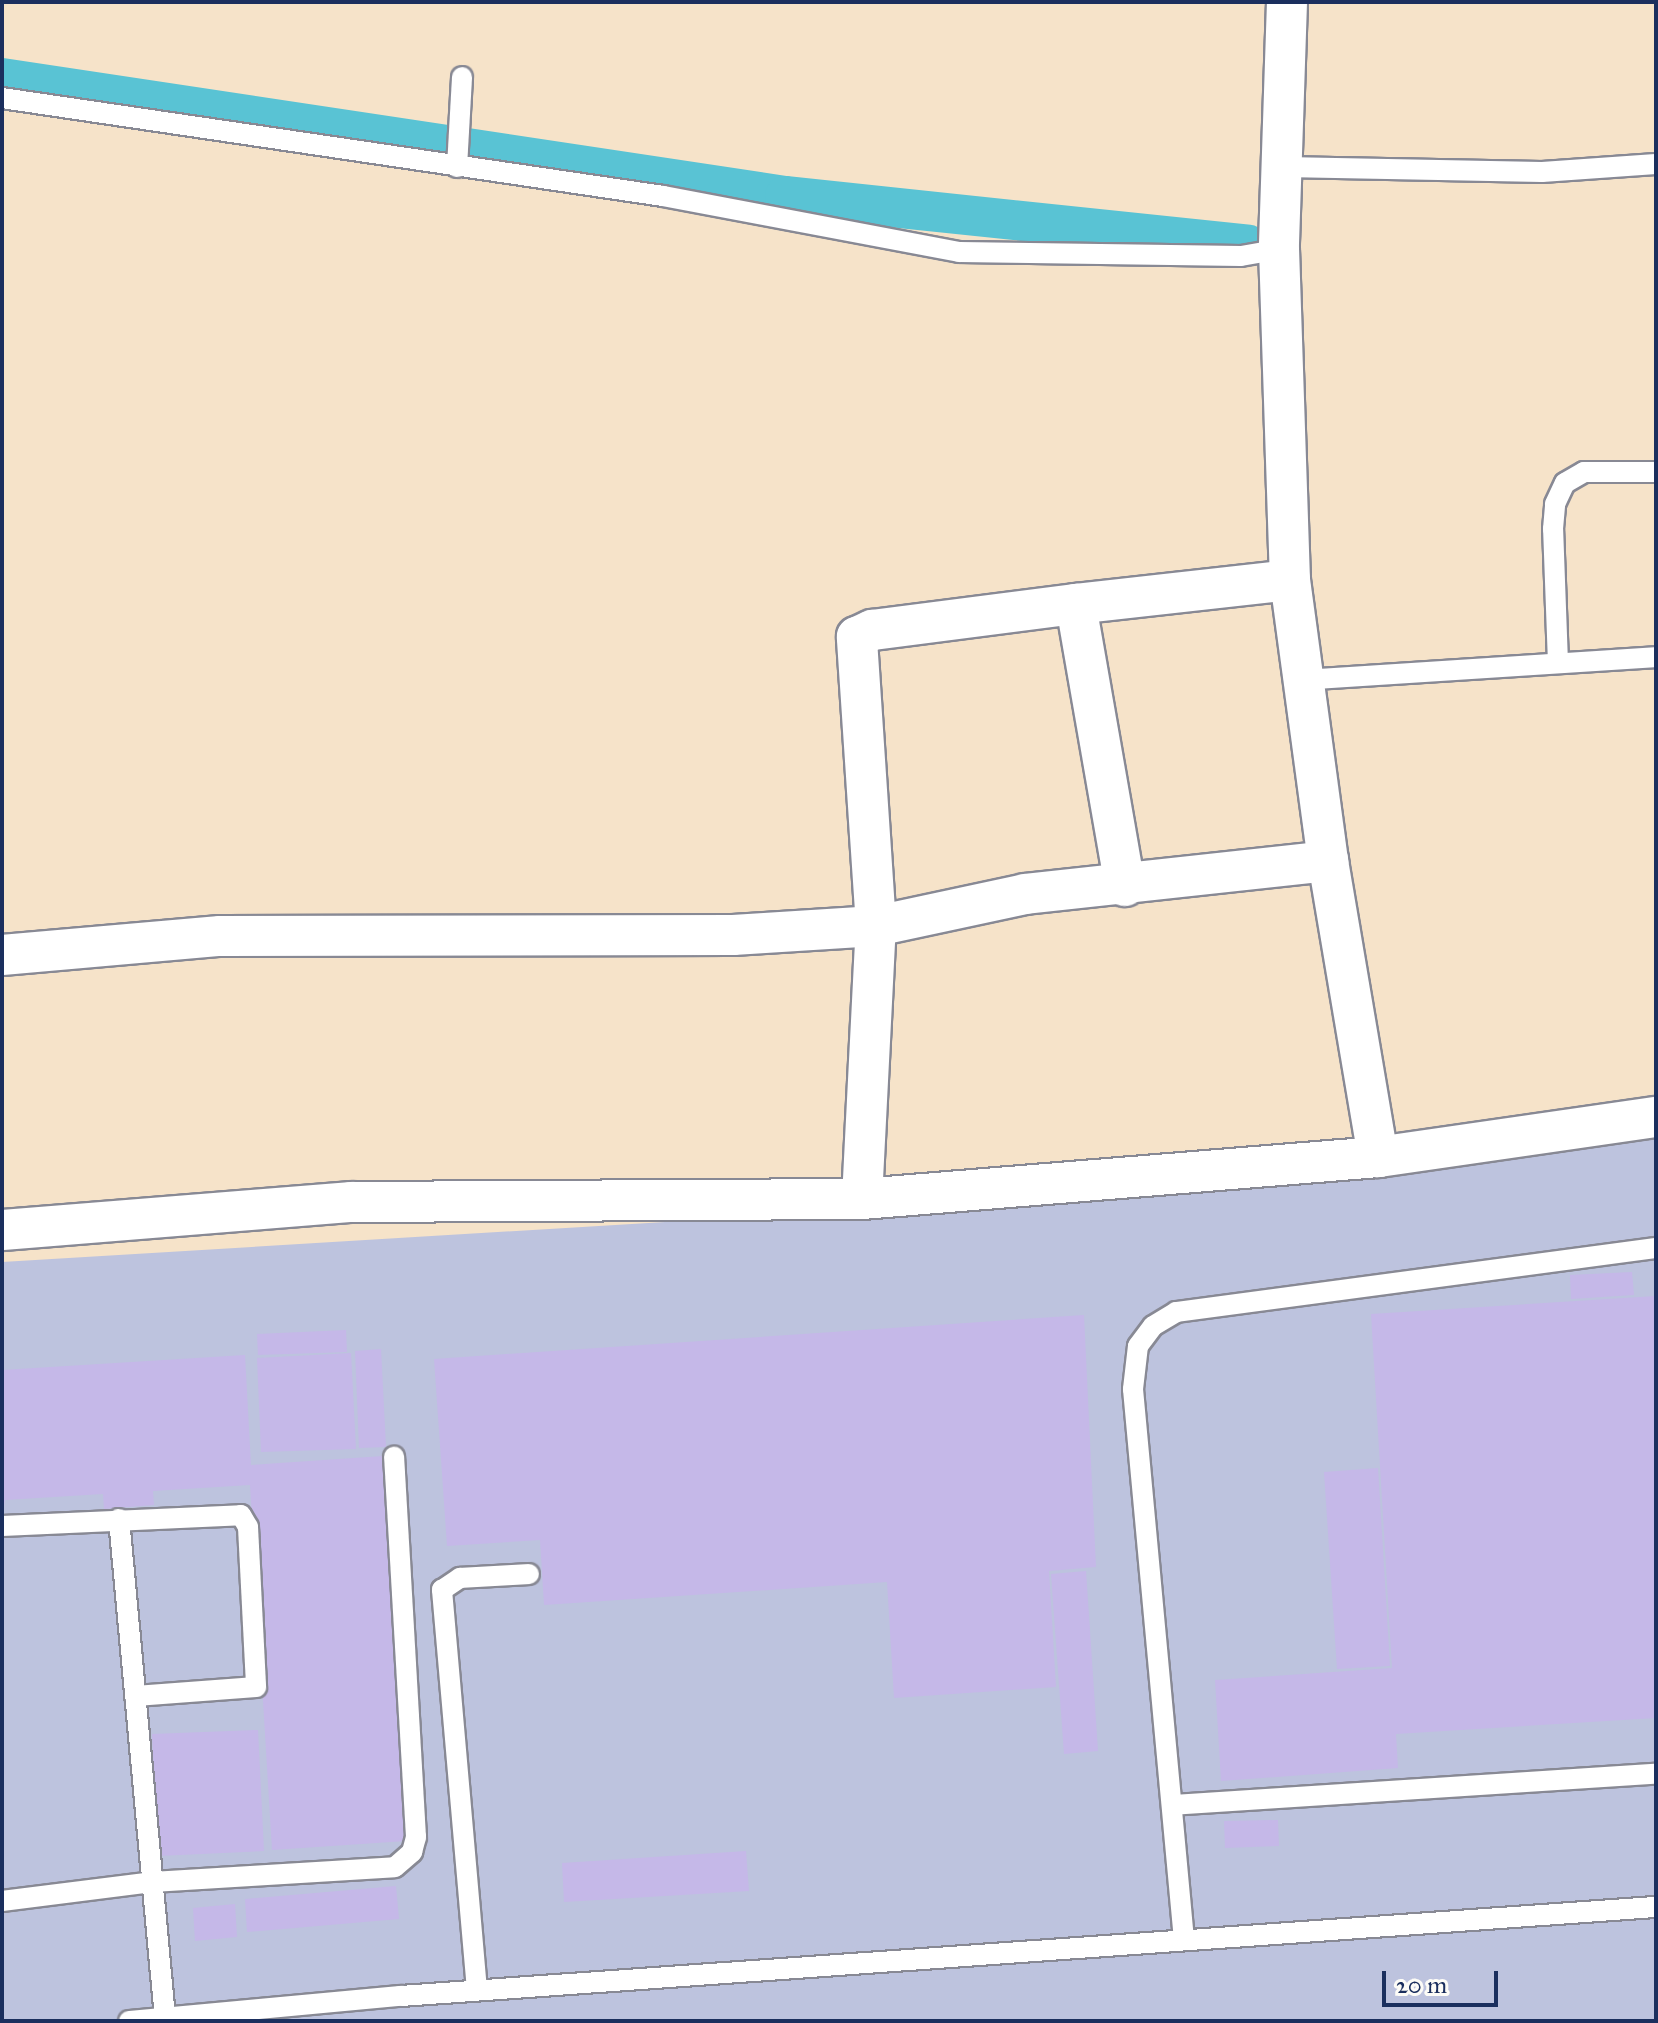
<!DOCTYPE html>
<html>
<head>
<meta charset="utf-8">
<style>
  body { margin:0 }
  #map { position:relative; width:1658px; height:2023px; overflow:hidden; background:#f6e3c9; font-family:"IM FELL Great Primer",serif }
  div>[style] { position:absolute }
  .industrial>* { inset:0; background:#bdc3de }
  .canal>* { height:40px; margin:-20px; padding:0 20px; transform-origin:20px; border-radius:20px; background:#59c3d4 }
  .building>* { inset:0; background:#c5b8e8 }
  .roads { filter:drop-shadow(2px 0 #888994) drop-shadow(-2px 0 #888994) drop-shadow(0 2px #888994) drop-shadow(0 -2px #888994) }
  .lane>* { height:20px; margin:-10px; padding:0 10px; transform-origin:10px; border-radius:10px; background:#fff }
  .street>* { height:40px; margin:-20px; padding:0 20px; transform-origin:20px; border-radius:20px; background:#fff }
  span { translate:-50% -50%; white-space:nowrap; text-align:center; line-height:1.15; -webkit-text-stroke:7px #fdfcf7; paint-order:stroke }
  .frame { position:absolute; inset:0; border:4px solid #1b2f5e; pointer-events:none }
  .scale { position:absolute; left:1382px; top:1971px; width:116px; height:36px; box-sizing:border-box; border:4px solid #1b2f5e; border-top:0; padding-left:10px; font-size:24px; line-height:28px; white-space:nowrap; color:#1b2f5e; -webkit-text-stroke:6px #fdfcf7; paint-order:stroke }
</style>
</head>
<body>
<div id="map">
  <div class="industrial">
    <div style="clip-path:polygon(1656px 1139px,1656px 2021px,2px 2021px,2px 1262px,1359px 1180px)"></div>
  </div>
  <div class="canal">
    <div style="left:2px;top:78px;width:792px;rotate:8.57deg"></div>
    <div style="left:785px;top:196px;width:466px;rotate:6deg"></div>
  </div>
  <div class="building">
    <div style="clip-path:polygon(1632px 1272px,1634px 1295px,1571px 1299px,1570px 1275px)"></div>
    <div style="clip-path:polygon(1656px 1296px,1656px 1718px,1396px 1734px,1398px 1768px,1221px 1781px,1215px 1680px,1392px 1668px,1371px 1314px)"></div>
    <div style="clip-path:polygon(1084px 1315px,1096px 1567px,1049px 1571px,1056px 1687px,894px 1698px,887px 1582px,544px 1605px,540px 1540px,447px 1546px,434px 1359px)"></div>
    <div style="clip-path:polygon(346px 1330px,347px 1352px,258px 1355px,257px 1334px)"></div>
    <div style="clip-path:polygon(381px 1349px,386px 1447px,359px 1448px,355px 1351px)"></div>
    <div style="clip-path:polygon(351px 1353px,356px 1449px,261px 1452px,257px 1358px)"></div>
    <div style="clip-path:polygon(245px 1355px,251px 1465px,383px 1456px,406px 1841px,272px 1850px,250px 1485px,153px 1491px,154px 1505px,104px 1509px,103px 1494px,5px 1500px,2px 1515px,2px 1370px)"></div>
    <div style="clip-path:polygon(1378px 1468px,1390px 1666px,1337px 1669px,1324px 1472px)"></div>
    <div style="clip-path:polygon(1086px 1571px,1098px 1751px,1064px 1754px,1051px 1574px)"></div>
    <div style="clip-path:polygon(258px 1730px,264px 1851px,158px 1856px,152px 1734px)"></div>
    <div style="clip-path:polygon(1278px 1820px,1279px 1846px,1225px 1848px,1224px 1821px)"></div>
    <div style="clip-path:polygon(746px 1851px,749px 1891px,564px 1902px,562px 1863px)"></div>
    <div style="clip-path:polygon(396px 1886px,399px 1919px,247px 1932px,245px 1899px)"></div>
    <div style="clip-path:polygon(235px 1904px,237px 1937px,195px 1941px,193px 1908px)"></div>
  </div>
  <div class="roads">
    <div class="lane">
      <div style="left:2px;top:98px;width:668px;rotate:8.43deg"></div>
      <div style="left:663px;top:196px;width:301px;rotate:10.7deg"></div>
      <div style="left:959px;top:252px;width:282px;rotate:0.8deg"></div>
      <div style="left:1241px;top:256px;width:39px;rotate:-10deg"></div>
      <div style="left:457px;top:167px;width:90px;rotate:-86.8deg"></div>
      <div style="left:1284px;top:167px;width:258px;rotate:1.1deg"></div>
      <div style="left:1542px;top:172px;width:114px;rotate:-4deg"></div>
      <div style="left:1558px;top:663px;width:134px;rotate:-92.1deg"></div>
      <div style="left:1553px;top:529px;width:25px;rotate:-85deg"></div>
      <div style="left:1555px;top:504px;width:23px;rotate:-65deg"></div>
      <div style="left:1565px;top:483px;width:22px;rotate:-30deg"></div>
      <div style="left:1584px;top:472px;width:72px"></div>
      <div style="left:1302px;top:680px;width:355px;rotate:-3.7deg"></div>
      <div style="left:119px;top:1519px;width:501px;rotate:84.73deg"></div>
      <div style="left:2px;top:1526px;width:239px;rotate:-2.6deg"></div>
      <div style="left:241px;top:1515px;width:14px;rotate:60deg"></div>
      <div style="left:248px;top:1527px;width:160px;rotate:87.1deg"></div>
      <div style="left:256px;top:1687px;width:121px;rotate:175.7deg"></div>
      <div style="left:1172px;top:1805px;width:485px;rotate:-3.7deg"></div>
      <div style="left:2px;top:1901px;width:151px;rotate:-7.2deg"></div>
      <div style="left:152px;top:1882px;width:243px;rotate:-3.5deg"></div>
      <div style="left:395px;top:1867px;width:23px;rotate:-41deg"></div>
      <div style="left:412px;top:1852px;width:16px;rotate:-75deg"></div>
      <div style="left:416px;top:1837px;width:381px;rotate:-93.3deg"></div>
      <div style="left:1184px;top:1940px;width:553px;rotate:-95.29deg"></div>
      <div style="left:1133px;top:1389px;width:43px;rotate:-83.4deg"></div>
      <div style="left:1138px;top:1346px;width:25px;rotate:-53deg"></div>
      <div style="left:1153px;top:1326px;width:27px;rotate:-31deg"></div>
      <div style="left:1176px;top:1312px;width:484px;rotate:-7.6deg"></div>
      <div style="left:477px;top:1990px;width:402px;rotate:-95deg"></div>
      <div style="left:442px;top:1590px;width:22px;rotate:-34deg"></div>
      <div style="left:460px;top:1578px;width:69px;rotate:-3.3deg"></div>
      <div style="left:129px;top:2021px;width:273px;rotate:-5.3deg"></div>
      <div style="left:401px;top:1996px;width:1258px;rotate:-4.06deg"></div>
    </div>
    <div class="street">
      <div style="left:1287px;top:2px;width:247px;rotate:91.9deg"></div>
      <div style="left:1279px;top:249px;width:331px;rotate:88.1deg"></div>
      <div style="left:1290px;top:580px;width:284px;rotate:82.3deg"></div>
      <div style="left:1328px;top:861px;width:300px;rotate:80.4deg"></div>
      <div style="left:1125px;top:886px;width:286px;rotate:-99.9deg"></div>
      <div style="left:1076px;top:604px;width:215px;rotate:-6.4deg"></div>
      <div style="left:2px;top:955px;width:219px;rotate:-5deg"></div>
      <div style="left:220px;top:936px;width:513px;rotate:-0.11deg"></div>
      <div style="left:733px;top:935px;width:143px;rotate:-3.6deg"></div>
      <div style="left:876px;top:926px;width:152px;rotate:-12.1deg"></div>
      <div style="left:1025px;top:894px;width:305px;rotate:-6.2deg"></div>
      <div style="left:862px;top:1199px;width:273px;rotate:-87.1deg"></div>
      <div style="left:876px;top:926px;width:290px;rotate:-93.8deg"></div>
      <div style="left:857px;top:637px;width:17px;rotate:-25deg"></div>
      <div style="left:872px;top:630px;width:206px;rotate:-7.3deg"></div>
      <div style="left:2px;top:1230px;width:350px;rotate:-4.6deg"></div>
      <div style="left:351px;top:1202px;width:511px;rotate:-0.34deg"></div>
      <div style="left:862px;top:1199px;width:518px;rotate:-4.65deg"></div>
      <div style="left:1378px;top:1157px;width:281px;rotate:-8.2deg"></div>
    </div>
  </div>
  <div class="frame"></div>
  <div class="scale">20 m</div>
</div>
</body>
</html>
